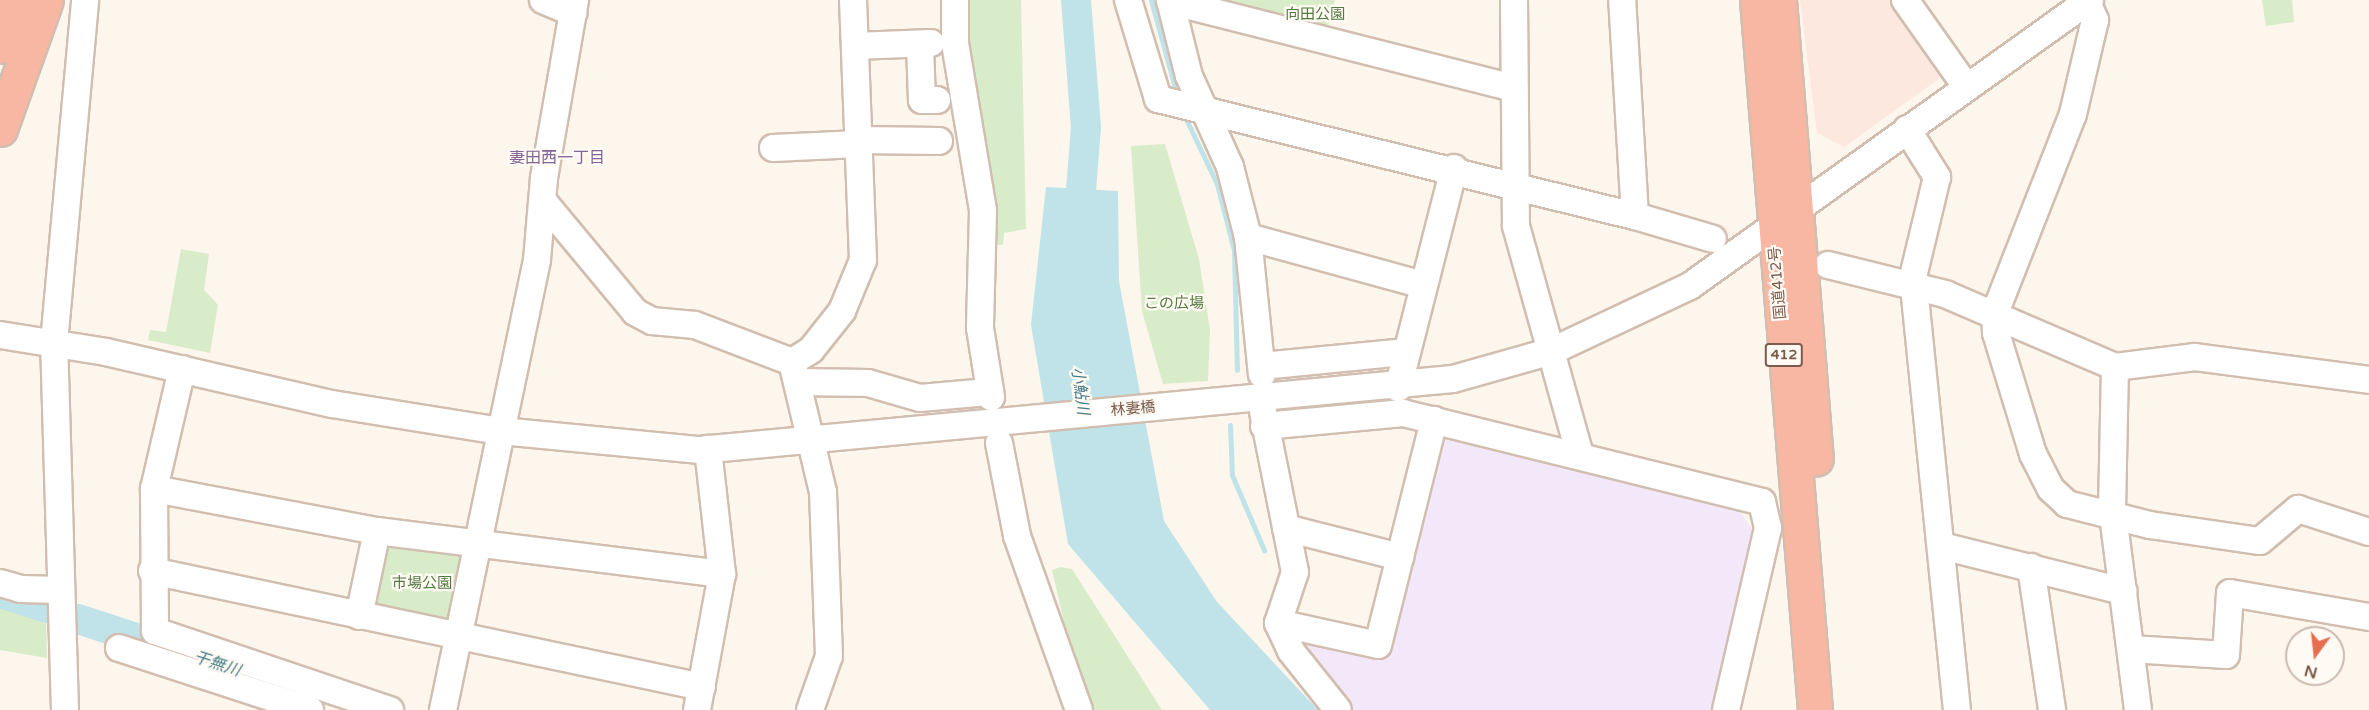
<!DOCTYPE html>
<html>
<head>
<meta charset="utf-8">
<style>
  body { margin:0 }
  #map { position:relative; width:2369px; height:710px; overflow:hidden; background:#fdf6ec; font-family:"Varela Round","Noto Sans JP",sans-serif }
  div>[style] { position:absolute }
  .commercial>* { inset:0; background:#fde8e0 }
  .education>* { inset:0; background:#f3e8fa }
  .green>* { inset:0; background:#d8ecc9 }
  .water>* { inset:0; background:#bfe3e8 }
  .stream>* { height:5px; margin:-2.5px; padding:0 2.5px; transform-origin:2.5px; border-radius:2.5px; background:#bfe3e8 }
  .river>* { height:30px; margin:-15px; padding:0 15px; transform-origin:15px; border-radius:15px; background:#bfe3e8 }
  .roads { filter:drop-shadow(2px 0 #d1beb0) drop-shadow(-2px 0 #d1beb0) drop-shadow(0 2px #d1beb0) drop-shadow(0 -2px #d1beb0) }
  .minor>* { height:26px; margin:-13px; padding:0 13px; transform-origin:13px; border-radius:13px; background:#fff }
  .highway>* { height:33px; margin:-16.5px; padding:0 16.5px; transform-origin:16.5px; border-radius:16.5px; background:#f7b7a3 }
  span { translate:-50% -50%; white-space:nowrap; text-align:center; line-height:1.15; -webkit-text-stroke:4.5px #fffaf3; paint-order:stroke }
  .shield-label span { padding:2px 4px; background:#fffaf3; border:2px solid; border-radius:4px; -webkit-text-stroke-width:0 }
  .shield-label { font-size:14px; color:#7a5c4d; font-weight:700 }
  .park-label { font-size:15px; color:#537a41 }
  .street-label { font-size:15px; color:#7a5c4d }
  .neighbourhood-label { font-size:16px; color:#846695 }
  .water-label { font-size:16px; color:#437c86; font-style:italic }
  .north { position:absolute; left:2285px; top:626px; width:60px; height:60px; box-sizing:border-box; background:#fffaf3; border:2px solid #cabbb1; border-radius:50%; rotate:195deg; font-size:16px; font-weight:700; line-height:24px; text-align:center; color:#7a5c4d }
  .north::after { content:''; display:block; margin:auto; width:21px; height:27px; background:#e76f51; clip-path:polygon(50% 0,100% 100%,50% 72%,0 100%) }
</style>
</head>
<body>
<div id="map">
  <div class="commercial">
    <div style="clip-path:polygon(1800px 0,1900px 0,1943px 71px,1940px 78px,1844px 147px,1817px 133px)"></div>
  </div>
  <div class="education">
    <div style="clip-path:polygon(1447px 434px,1737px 507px,1754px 532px,1712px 710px,1354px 710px,1300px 636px,1385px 657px,1436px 440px)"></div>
  </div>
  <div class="green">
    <div style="clip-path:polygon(961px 0,1021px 0,1026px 229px,1004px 233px,1003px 245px,998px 245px,961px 47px)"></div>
    <div style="clip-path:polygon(1154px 0,1164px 0,1174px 40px,1164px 43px)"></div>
    <div style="clip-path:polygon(1191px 0,1335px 0,1326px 34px)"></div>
    <div style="clip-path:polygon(2262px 0,2292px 0,2294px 22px,2266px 26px)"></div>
    <div style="clip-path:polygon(1165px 144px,1199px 259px,1210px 330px,1208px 381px,1163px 384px,1142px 311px,1131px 146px)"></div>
    <div style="clip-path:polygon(181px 249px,209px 254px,204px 290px,218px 305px,210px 353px,148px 340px,150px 330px,166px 332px)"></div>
    <div style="clip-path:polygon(387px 542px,464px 553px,454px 624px,372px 610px)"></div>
    <div style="clip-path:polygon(1061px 567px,1072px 569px,1162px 710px,1084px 710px,1052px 570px)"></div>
    <div style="clip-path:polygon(0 603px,46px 619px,47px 658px,0 650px)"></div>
  </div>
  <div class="water">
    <div style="clip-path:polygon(1046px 187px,1118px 191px,1119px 281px,1164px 521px,1217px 602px,1318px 710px,1210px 710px,1068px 544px,1031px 325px)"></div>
  </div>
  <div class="stream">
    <div style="left:1151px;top:0;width:98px;rotate:74.7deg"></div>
    <div style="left:1186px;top:119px;width:72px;rotate:64.5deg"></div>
    <div style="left:1217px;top:184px;width:68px;rotate:75.6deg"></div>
    <div style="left:1234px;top:250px;width:120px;rotate:88.6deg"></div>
    <div style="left:1230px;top:425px;width:50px;rotate:87.7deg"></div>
    <div style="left:1232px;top:475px;width:82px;rotate:66.9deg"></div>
  </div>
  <div class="river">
    <div style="left:1076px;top:0;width:127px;rotate:85.5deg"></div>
    <div style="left:1086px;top:127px;width:102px;rotate:94.5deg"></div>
    <div style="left:0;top:593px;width:49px;rotate:17.7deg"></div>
    <div style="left:78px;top:619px;width:116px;rotate:18.1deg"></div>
  </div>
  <div class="roads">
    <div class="minor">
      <div style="left:543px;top:0;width:33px;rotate:23deg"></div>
      <div style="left:955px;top:0;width:43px;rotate:90deg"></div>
      <div style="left:955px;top:43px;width:170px;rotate:80.5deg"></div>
      <div style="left:983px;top:211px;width:117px;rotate:91.5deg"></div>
      <div style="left:980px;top:328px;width:70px;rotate:80.9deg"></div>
      <div style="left:1128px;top:0;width:103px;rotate:73.1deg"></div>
      <div style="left:1158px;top:99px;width:491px;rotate:13.8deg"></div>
      <div style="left:1635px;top:216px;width:216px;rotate:-93.4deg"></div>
      <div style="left:1170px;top:0;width:78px;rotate:76deg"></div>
      <div style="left:1189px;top:76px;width:100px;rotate:65.7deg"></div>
      <div style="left:1230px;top:167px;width:72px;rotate:75.6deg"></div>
      <div style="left:1248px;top:237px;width:138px;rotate:84.2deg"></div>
      <div style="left:1514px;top:0;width:226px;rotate:89.5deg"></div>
      <div style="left:1516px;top:226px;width:238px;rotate:74.4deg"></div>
      <div style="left:1905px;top:0;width:105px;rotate:54.7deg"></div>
      <div style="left:1170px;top:1px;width:355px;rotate:14.2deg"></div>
      <div style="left:2087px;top:2px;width:20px;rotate:66deg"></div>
      <div style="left:2095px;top:20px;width:97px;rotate:103.2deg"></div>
      <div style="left:2073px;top:114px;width:214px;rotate:111.4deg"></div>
      <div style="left:1995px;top:313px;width:20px;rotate:87deg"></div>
      <div style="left:1996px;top:333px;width:127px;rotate:73deg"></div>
      <div style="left:2033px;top:454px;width:39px;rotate:63deg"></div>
      <div style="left:2051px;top:489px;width:22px;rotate:43deg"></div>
      <div style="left:2067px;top:504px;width:86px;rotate:14.2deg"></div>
      <div style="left:2150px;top:525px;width:111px;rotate:8.3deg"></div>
      <div style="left:2260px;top:541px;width:50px;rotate:-40.1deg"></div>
      <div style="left:2298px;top:509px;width:75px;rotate:17.9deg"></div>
      <div style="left:920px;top:44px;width:56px;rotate:88deg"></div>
      <div style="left:922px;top:100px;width:15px"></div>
      <div style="left:855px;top:46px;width:76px;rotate:-2.3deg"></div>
      <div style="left:1907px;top:129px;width:57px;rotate:58deg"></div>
      <div style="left:1937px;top:177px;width:103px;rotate:103.5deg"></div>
      <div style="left:1913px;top:277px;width:435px;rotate:84.2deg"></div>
      <div style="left:859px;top:140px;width:80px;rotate:0.7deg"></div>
      <div style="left:773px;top:148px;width:86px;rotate:-2.7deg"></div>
      <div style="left:543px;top:201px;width:144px;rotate:50.3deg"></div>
      <div style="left:635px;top:312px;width:19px;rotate:28deg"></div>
      <div style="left:652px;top:321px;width:43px;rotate:5.3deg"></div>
      <div style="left:695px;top:325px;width:104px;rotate:20.9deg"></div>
      <div style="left:792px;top:362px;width:134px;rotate:76.6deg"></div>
      <div style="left:823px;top:492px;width:164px;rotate:87.9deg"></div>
      <div style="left:829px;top:656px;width:57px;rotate:109.4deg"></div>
      <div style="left:1635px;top:216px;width:81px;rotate:16.4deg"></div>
      <div style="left:1248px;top:237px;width:182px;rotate:15.3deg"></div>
      <div style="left:1828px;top:265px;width:121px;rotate:13.9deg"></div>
      <div style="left:1945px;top:294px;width:185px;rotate:23.2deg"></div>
      <div style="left:2115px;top:367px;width:81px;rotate:-7.1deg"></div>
      <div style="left:2195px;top:357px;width:176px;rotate:7.5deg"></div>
      <div style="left:0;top:335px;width:107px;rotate:9.1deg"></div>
      <div style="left:106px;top:352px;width:232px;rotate:13deg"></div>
      <div style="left:332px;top:404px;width:171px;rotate:9.1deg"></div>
      <div style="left:501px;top:431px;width:200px;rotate:5.5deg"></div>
      <div style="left:700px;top:450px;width:756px;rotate:-5.39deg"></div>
      <div style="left:1453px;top:379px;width:103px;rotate:-15.8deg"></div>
      <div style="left:1552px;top:351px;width:153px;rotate:-25.2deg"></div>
      <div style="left:1690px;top:286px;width:492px;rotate:-35.6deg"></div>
      <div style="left:792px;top:362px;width:22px;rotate:-32deg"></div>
      <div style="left:811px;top:350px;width:50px;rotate:-51.5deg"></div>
      <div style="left:842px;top:311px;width:55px;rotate:-67.6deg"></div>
      <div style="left:863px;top:260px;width:260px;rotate:-92.2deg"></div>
      <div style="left:1262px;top:366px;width:145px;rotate:-5.6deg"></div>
      <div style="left:2115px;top:367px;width:140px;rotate:91.2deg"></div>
      <div style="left:2112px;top:507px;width:205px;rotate:82.7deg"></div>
      <div style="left:182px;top:369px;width:123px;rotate:103.1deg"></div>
      <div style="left:154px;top:489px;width:142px;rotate:89.6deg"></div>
      <div style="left:155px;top:631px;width:248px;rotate:18.6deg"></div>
      <div style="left:798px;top:382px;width:70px;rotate:0.8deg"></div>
      <div style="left:868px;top:383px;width:54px;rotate:16.1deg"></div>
      <div style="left:920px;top:398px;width:68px;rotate:-5deg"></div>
      <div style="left:1398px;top:388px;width:227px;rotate:-75.7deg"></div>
      <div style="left:1263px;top:412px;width:163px;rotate:78.7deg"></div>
      <div style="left:1295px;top:572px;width:54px;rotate:108.4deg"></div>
      <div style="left:1264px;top:426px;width:140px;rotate:-5.3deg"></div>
      <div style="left:1403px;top:413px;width:370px;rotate:13.9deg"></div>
      <div style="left:1762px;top:502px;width:27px;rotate:77deg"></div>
      <div style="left:1768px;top:528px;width:187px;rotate:103deg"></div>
      <div style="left:999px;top:443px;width:95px;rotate:79deg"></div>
      <div style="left:1017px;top:536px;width:185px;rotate:70.4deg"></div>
      <div style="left:154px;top:489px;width:227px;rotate:10.7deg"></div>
      <div style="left:377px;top:531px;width:348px;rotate:7.1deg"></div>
      <div style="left:1286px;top:528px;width:118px;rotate:14.3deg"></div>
      <div style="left:1942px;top:546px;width:187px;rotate:14deg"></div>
      <div style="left:2031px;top:567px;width:145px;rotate:81.6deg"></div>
      <div style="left:152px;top:571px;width:562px;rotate:11.91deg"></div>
      <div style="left:0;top:583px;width:22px;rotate:16deg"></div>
      <div style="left:21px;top:589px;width:40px;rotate:1.4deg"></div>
      <div style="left:359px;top:616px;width:87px;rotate:-78deg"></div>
      <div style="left:1278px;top:623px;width:102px;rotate:12.4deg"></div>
      <div style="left:1378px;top:645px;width:232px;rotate:-76deg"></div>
      <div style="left:1278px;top:623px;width:31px;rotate:65deg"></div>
      <div style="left:1291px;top:651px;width:75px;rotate:51.5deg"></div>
      <div style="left:119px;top:648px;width:201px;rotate:18deg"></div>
      <div style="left:2131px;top:649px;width:95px;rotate:3.6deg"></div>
      <div style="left:2226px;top:655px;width:62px;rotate:-86.3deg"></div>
      <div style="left:2230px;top:593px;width:141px;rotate:9.8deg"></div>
      <div style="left:65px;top:710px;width:367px;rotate:-91.7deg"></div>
      <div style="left:54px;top:343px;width:344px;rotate:-84.8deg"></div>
      <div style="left:443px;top:710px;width:460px;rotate:-78.2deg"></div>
      <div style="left:537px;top:260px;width:82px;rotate:-85.1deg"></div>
      <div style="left:544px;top:178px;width:181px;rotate:-80.1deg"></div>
      <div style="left:697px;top:710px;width:138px;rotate:-79.6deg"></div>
      <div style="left:722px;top:574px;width:126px;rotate:-96.4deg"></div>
    </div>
    <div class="highway">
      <div style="left:1757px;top:0;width:712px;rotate:85.33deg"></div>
      <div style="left:1779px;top:0;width:460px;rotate:85.4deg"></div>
      <div style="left:0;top:46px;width:49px;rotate:-70.8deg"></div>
      <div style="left:0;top:129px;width:137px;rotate:-70.4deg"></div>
    </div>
  </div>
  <div class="shield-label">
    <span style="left:1784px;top:355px">412</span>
  </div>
  <div class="park-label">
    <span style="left:1315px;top:15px">向田公園</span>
    <span style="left:1174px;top:304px">この広場</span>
    <span style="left:422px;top:584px">市場公園</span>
  </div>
  <div class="street-label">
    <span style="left:1778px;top:283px;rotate:-95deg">国道412号</span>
    <span style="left:1133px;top:409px;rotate:-5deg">林妻橋</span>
  </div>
  <div class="neighbourhood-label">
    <span style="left:557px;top:158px">妻田西一丁目</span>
  </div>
  <div class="water-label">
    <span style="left:1080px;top:391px;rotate:82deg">小鮎川</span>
    <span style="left:217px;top:664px;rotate:18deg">干無川</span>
  </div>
  <div class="north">N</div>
</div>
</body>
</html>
